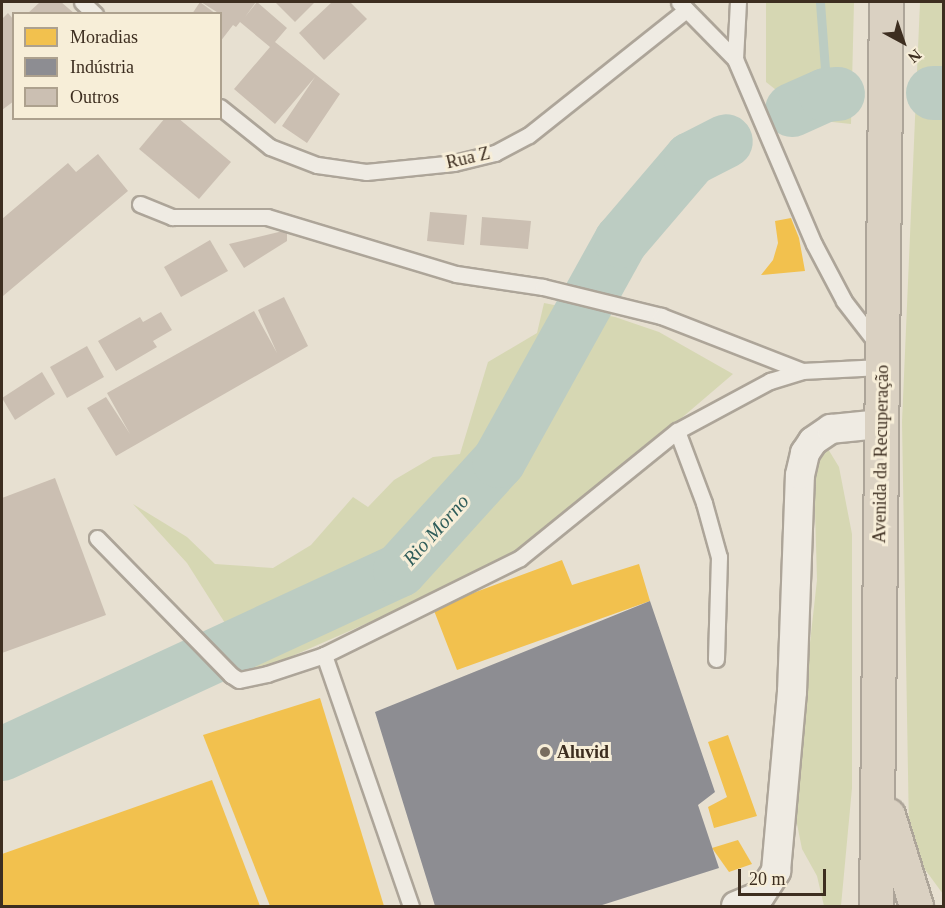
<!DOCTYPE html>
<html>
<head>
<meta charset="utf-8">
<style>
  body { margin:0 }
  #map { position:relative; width:945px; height:908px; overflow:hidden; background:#e7e0d1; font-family:"Times New Roman",serif }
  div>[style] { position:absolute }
  .green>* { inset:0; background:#d6d7b3 }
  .homes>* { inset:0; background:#f2c14e }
  .industry>* { inset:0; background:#8d8d92 }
  .stream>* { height:9px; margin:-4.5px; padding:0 4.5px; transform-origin:4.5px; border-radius:4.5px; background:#bcccc2 }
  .river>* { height:54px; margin:-27px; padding:0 27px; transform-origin:27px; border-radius:27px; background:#bcccc2 }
  .building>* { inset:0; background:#cbbfb2 }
  .roads { filter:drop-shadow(2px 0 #ada599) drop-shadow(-2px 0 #ada599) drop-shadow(0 2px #ada599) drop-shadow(0 -2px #ada599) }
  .lane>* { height:15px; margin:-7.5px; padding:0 7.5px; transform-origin:7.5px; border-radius:7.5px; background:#efebe3 }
  .street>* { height:28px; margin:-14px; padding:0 14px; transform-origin:14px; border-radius:14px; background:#efebe3 }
  .highway>* { height:33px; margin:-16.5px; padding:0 16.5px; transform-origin:16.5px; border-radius:16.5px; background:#dad1c2 }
  .dots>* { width:16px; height:16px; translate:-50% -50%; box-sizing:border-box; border:3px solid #f7eed8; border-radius:50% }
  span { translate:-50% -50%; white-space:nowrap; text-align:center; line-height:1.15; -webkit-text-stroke:6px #f7eed8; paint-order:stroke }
  .street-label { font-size:18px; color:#3d2e20 }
  .poi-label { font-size:18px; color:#3d2e20; font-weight:700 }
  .left { translate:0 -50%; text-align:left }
  .water-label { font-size:20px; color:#2f5d5a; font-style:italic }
  .frame { position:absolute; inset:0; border:3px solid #3d2e20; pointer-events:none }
  .legend { position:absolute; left:12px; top:12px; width:210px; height:108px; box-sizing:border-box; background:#f7eed8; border:2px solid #ada18e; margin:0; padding:8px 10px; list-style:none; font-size:18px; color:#3d2e20 }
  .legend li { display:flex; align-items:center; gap:12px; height:30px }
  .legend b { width:30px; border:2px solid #ada18e }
  .north { position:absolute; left:873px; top:12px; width:60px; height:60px; -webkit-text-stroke:4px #f7eed8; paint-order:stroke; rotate:140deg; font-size:16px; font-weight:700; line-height:24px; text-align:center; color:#3d2e20 }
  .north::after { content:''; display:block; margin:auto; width:21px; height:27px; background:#3d2e20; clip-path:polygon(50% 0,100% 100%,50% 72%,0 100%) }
  .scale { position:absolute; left:738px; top:869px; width:88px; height:27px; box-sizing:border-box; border:3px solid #3d2e20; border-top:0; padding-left:8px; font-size:18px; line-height:21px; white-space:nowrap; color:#3d2e20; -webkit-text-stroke:4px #f7eed8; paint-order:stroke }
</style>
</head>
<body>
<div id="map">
  <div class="green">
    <div style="clip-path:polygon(766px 2px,854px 2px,851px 124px,814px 120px,766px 82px)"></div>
    <div style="clip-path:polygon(920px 2px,943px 2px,943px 894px,921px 864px,909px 832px,902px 422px)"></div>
    <div style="clip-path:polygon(544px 303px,615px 317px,659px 332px,733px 374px,581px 504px,502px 564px,256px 672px,187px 563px,133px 504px,187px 537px,215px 564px,273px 568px,311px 545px,353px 497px,368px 507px,394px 480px,433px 457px,460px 454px,488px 362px,537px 333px)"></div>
    <div style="clip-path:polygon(825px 444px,839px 467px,852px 534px,852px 788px,841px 906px,824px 906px,817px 876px,802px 849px,795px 814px,796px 768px,817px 580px,814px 474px)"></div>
  </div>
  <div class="homes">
    <div style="clip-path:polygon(791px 218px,799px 238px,805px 271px,761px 275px,773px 260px,778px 243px,775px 221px)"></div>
    <div style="clip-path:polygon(562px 560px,572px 585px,639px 564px,650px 601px,457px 670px,433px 608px)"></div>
    <div style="clip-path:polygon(320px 698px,384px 906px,270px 906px,203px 735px)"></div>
    <div style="clip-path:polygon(728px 735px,757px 816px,714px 828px,708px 807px,727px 797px,708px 742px)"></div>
    <div style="clip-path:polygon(212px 780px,260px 906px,2px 906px,2px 854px)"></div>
    <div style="clip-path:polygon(738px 840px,752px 864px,729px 872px,712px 848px)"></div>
  </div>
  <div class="industry">
    <div style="clip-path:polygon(650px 601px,715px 792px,698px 805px,719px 868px,599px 906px,435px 906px,375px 712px)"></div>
  </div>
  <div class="stream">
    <div style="left:818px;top:97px;width:29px;rotate:-76deg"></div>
    <div style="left:825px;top:69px;width:67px;rotate:-94.3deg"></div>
  </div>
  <div class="river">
    <div style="left:933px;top:93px;width:11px"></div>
    <div style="left:792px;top:110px;width:37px;rotate:-24deg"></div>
    <div style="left:826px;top:95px;width:12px;rotate:-5deg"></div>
    <div style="left:2px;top:754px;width:438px;rotate:-24.8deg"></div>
    <div style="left:400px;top:570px;width:147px;rotate:-47.8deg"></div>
    <div style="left:499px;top:461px;width:252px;rotate:-61deg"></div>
    <div style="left:621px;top:241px;width:108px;rotate:-49.5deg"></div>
    <div style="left:691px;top:159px;width:39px;rotate:-27deg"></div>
  </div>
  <div class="building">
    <div style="clip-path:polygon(40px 2px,61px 2px,75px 14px,27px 14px)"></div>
    <div style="clip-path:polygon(200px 2px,216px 14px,192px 14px)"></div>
    <div style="clip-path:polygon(201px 2px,256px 2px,245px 17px,257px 2px,287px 28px,275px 42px,340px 94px,307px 143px,282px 126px,315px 77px,275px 124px,234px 89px,270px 47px,240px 22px,236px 27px,233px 25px,220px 42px,220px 14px)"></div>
    <div style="clip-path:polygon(275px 2px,315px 2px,295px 22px)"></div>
    <div style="clip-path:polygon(332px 2px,350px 2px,367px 19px,324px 60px,299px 33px)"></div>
    <div style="clip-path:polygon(8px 13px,14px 20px,14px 101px,2px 110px,2px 19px)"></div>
    <div style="clip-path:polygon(165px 118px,178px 118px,231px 162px,199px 199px,139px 149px)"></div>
    <div style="clip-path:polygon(98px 154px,128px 191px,3px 296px,2px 219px,68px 163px,76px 172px)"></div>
    <div style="clip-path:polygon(430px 212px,467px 215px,464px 245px,427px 241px)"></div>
    <div style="clip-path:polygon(482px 217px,531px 221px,528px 249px,480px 245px)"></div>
    <div style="clip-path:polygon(287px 230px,287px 241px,244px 268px,229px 244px)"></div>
    <div style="clip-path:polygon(210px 240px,228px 271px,181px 297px,164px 267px)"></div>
    <div style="clip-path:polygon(284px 297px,308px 346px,116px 456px,87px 408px,106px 397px,130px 434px,107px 393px,254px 311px,277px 353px,258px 310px)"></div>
    <div style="clip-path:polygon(161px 312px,172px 330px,153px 341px,157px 347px,116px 371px,98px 341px,140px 317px,143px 322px)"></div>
    <div style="clip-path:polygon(87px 346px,104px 377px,67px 398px,50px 367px)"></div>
    <div style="clip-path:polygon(42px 372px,55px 394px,15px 420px,2px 398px)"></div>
    <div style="clip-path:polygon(55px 478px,106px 615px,2px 653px,2px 498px)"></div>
  </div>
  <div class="roads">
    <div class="lane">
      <div style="left:82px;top:2px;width:18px;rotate:43deg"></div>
      <div style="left:679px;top:2px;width:80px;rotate:45.5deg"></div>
      <div style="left:735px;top:59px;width:201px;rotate:66.9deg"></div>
      <div style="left:814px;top:244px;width:64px;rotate:62.2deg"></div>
      <div style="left:844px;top:301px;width:56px;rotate:52.3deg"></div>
      <div style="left:735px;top:59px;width:57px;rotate:-87deg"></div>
      <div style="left:220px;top:107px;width:64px;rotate:38.7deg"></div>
      <div style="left:270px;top:147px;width:50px;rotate:21deg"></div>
      <div style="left:317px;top:165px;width:49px;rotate:8.1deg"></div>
      <div style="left:366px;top:172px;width:88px;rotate:-5.8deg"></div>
      <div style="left:454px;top:163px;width:42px;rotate:-13.7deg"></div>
      <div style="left:495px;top:153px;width:38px;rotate:-28deg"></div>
      <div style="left:529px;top:135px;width:201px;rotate:-38.5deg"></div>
      <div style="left:140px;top:204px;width:35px;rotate:22deg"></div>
      <div style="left:172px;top:217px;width:95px"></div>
      <div style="left:267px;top:217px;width:197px;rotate:16.8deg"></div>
      <div style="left:456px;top:274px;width:88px;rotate:8.5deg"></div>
      <div style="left:543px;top:287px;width:122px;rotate:13.8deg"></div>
      <div style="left:661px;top:316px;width:151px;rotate:21.3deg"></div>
      <div style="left:677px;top:431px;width:77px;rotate:69.4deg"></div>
      <div style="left:704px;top:503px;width:56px;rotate:74.5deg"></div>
      <div style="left:719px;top:557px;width:102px;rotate:91.7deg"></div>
      <div style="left:97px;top:538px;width:192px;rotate:45.6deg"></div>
      <div style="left:231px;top:675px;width:9px;rotate:32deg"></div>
      <div style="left:239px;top:680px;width:29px;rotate:-12deg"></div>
      <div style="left:267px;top:674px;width:60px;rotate:-18.4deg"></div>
      <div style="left:324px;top:655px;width:219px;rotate:-26.3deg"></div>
      <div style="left:520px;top:558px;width:202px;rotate:-39deg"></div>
      <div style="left:677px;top:431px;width:106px;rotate:-28.3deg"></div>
      <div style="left:770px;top:381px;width:34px;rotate:-17deg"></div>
      <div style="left:802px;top:371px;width:79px;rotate:-2.9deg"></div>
      <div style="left:324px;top:655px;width:266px;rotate:70.9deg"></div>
    </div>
    <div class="street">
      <div style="left:736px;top:906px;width:26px;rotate:-23deg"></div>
      <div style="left:760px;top:896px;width:30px;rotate:-57deg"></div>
      <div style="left:776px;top:871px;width:180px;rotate:-84.9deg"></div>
      <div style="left:792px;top:692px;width:217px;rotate:-87.9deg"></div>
      <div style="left:800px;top:475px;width:23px;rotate:-77deg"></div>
      <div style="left:805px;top:453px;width:14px;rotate:-56deg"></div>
      <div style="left:813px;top:441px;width:22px;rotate:-34deg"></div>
      <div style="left:831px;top:429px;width:49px;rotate:-5.8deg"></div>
    </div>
    <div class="highway">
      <div style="left:888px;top:815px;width:95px;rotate:72.9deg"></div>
      <div style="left:876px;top:906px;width:904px;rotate:-89.37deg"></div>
    </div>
  </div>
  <div class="dots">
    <div style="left:545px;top:752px;background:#786c5e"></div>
  </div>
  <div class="street-label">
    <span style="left:468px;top:158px;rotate:-13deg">Rua Z</span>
    <span style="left:881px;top:454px;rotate:-89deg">Avenida da Recuperação</span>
  </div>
  <div class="poi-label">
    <span class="left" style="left:557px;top:752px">Aluvid</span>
  </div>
  <div class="water-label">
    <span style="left:436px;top:530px;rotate:-48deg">Rio Morno</span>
  </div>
  <div class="frame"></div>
  <ul class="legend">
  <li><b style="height:16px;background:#f2c14e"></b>Moradias</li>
  <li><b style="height:16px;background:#8d8d92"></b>Indústria</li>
  <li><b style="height:16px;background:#cbbfb2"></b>Outros</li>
  </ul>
  <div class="north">N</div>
  <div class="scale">20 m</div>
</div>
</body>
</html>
